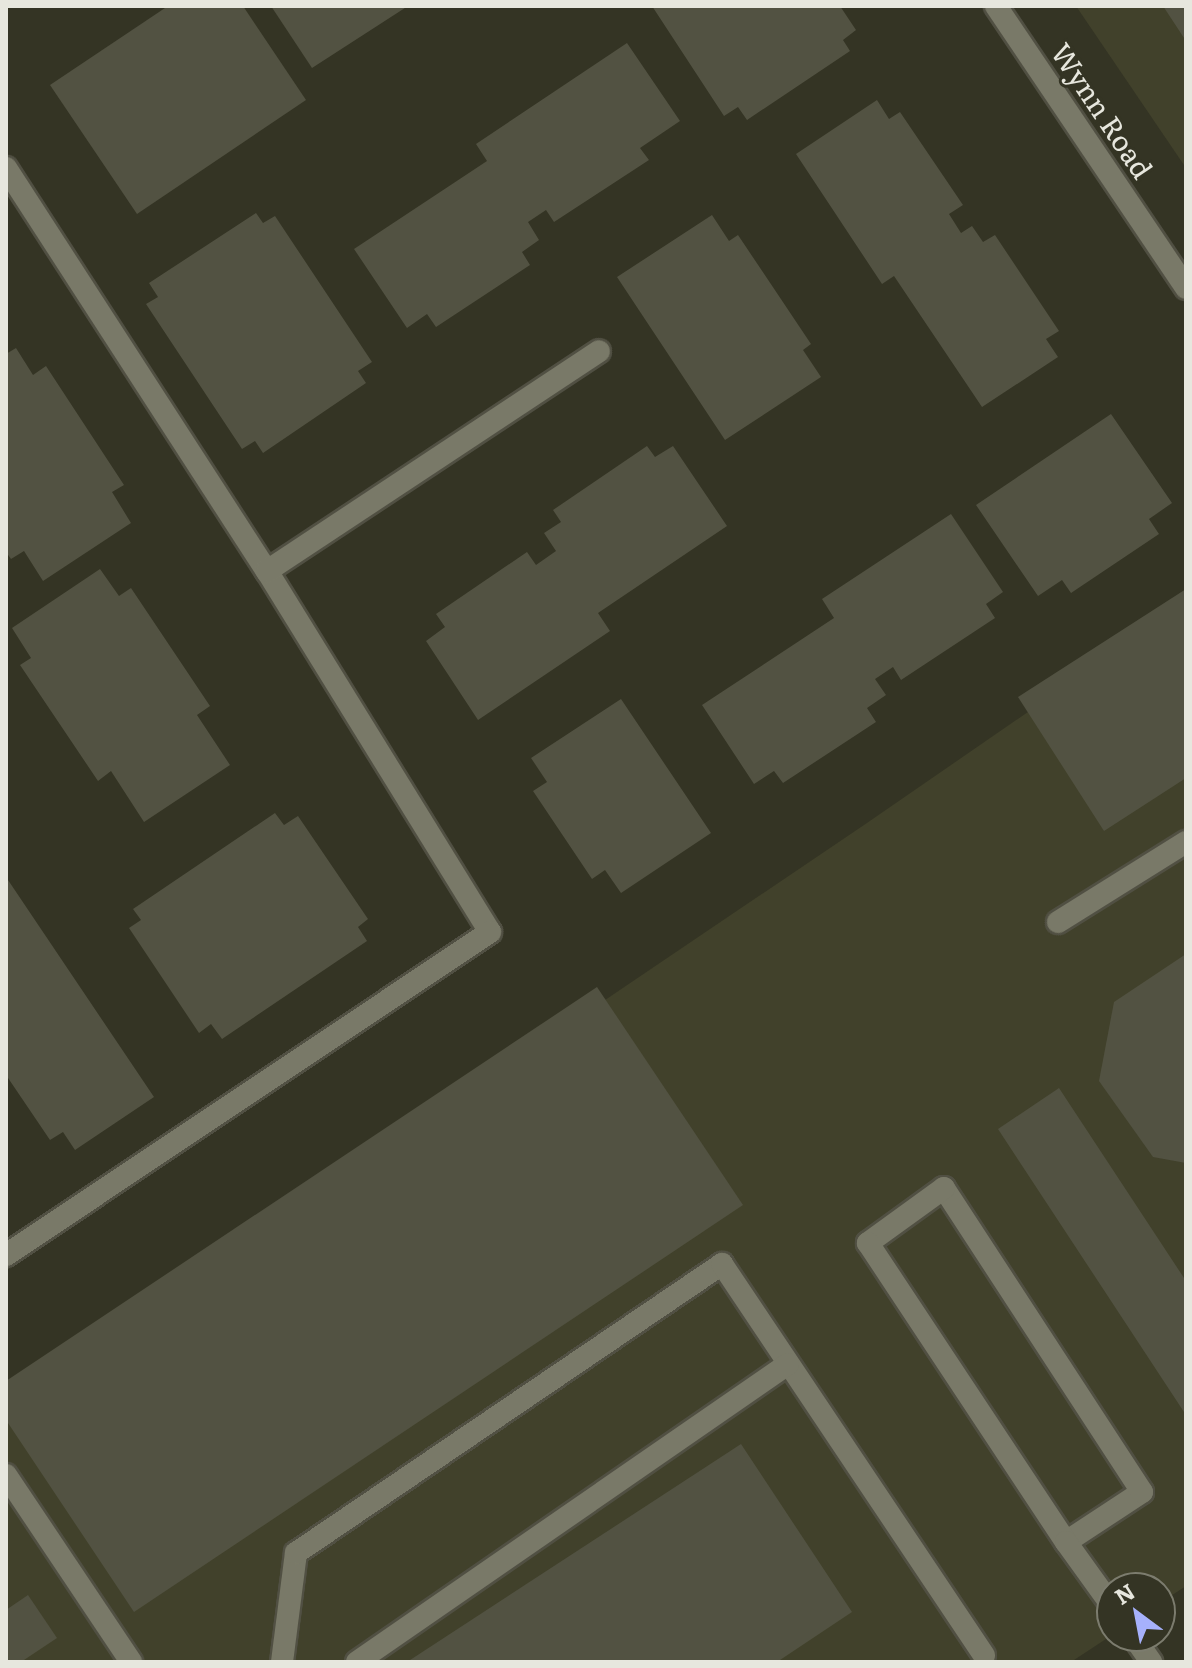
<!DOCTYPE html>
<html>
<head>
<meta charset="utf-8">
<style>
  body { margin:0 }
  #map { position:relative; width:1192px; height:1668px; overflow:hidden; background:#343424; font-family:Literata,serif }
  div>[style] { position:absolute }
  .built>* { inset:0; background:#41412b }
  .building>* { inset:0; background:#525242 }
  .roads { filter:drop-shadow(2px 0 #515043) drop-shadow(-2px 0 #515043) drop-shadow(0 2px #515043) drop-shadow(0 -2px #515043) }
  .service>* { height:22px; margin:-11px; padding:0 11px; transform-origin:11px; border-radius:11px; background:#797968 }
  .tertiary>* { height:22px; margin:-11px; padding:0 11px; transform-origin:11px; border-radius:11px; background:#797968 }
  span { translate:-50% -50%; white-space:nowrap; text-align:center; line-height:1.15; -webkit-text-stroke:6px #343424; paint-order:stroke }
  .street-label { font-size:28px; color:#e7e7de }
  .frame { position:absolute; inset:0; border:8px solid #e7e7de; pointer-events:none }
  .north { position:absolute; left:1096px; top:1572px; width:80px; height:80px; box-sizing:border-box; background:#343424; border:2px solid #7c7c6e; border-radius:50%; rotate:328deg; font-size:22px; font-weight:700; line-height:32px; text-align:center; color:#e7e7de }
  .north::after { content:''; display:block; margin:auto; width:28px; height:36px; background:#a6b1fc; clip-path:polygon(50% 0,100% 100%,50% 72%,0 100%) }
</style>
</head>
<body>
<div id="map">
  <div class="built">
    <div style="clip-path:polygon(1076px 6px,1186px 6px,1186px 168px)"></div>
    <div style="clip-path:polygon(1186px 603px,1186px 1586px,1160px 1603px,1160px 1588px,1112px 1588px,1112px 1635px,1071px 1662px,6px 1662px,6px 1405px,864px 825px)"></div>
  </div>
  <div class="building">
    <div style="clip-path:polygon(168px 6px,243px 6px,306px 100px,137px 214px,50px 85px)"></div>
    <div style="clip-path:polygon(271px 6px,408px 6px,312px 68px)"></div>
    <div style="clip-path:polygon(652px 6px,840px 6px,856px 30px,843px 40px,850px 51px,747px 120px,738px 107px,724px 116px)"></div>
    <div style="clip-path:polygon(1163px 6px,1186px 6px,1186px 41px)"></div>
    <div style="clip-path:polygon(627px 43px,680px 121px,640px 148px,649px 160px,554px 222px,546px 210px,528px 222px,539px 240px,522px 252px,530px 265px,436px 327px,427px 314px,407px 328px,354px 249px,487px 161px,476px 144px)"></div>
    <div style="clip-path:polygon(877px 100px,889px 119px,900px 112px,963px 205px,949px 214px,961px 233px,972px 226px,983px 242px,995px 235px,1059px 331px,1046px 339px,1058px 357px,982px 407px,894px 276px,882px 284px,796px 154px)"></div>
    <div style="clip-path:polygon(256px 213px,263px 223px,275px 216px,372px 362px,358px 371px,366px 383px,263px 453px,255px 441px,242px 449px,146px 304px,158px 297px,149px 283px)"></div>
    <div style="clip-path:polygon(712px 215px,729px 241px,738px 235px,811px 344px,803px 350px,821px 377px,725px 440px,617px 277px)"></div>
    <div style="clip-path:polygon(16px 348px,33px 375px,46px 366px,124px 485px,112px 492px,131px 523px,43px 581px,24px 551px,11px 559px,6px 552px,6px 354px)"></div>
    <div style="clip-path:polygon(1111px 414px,1172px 503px,1149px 519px,1159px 534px,1071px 593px,1062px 580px,1038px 596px,976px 505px)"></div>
    <div style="clip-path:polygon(647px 446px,655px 457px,673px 446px,727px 526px,598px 613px,610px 631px,478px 720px,426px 641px,445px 627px,436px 614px,527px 552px,536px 565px,556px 551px,544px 533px,561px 522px,553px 510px)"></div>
    <div style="clip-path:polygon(951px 514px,1003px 592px,986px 604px,995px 618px,901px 680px,893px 667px,875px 679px,886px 695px,867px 708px,876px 722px,783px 783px,774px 771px,754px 784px,702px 705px,834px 618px,822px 599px)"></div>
    <div style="clip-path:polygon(100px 569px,119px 596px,131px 588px,210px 706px,197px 715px,230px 765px,144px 822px,111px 771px,98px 781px,20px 665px,31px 658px,12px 628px)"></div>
    <div style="clip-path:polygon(1186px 589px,1186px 778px,1104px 831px,1018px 697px)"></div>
    <div style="clip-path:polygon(621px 699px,711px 833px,621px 893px,605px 870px,592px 879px,533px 791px,547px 782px,531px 758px)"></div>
    <div style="clip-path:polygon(275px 813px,284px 825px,298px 816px,368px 919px,358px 927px,367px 941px,222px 1039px,211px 1024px,199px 1033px,129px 928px,141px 920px,133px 909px)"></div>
    <div style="clip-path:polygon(6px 877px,154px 1097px,75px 1150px,63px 1132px,50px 1140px,6px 1075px)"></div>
    <div style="clip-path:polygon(1186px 954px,1186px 1163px,1153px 1157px,1099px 1081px,1114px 1002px)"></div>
    <div style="clip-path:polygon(597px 987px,743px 1205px,134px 1612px,6px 1420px,6px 1381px)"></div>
    <div style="clip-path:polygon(1059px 1088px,1186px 1281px,1184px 1412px,998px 1129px)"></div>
    <div style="clip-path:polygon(741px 1444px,852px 1612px,777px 1662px,407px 1662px)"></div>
    <div style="clip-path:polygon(28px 1595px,57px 1638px,21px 1662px,6px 1662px,6px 1610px)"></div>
  </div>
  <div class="roads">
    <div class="service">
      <div style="left:6px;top:168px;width:480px;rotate:57.1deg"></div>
      <div style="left:267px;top:571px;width:424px;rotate:58.3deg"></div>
      <div style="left:490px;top:932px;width:582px;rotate:146.28deg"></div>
      <div style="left:267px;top:571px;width:398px;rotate:-33.5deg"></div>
      <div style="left:1058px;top:922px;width:151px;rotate:-32deg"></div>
      <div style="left:6px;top:1475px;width:225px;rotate:56.2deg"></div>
      <div style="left:1066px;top:1542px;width:91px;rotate:-33.3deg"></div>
      <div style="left:1142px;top:1492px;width:363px;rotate:-123.1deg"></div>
      <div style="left:944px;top:1188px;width:94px;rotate:144.1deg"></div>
      <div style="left:868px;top:1243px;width:359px;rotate:56.5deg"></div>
      <div style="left:1066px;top:1542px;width:79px;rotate:54.3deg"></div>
      <div style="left:1133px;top:1636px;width:32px;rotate:55deg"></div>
      <div style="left:282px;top:1662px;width:110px;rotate:-82.7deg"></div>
      <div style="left:296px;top:1553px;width:515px;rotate:-34.15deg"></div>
      <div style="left:722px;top:1264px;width:471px;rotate:56.2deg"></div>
      <div style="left:357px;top:1662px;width:524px;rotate:-34.66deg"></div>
    </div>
    <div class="tertiary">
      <div style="left:996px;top:6px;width:340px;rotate:56deg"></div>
    </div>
  </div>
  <div class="street-label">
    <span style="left:1103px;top:110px;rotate:56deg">Wynn Road</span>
  </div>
  <div class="frame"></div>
  <div class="north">N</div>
</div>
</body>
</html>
